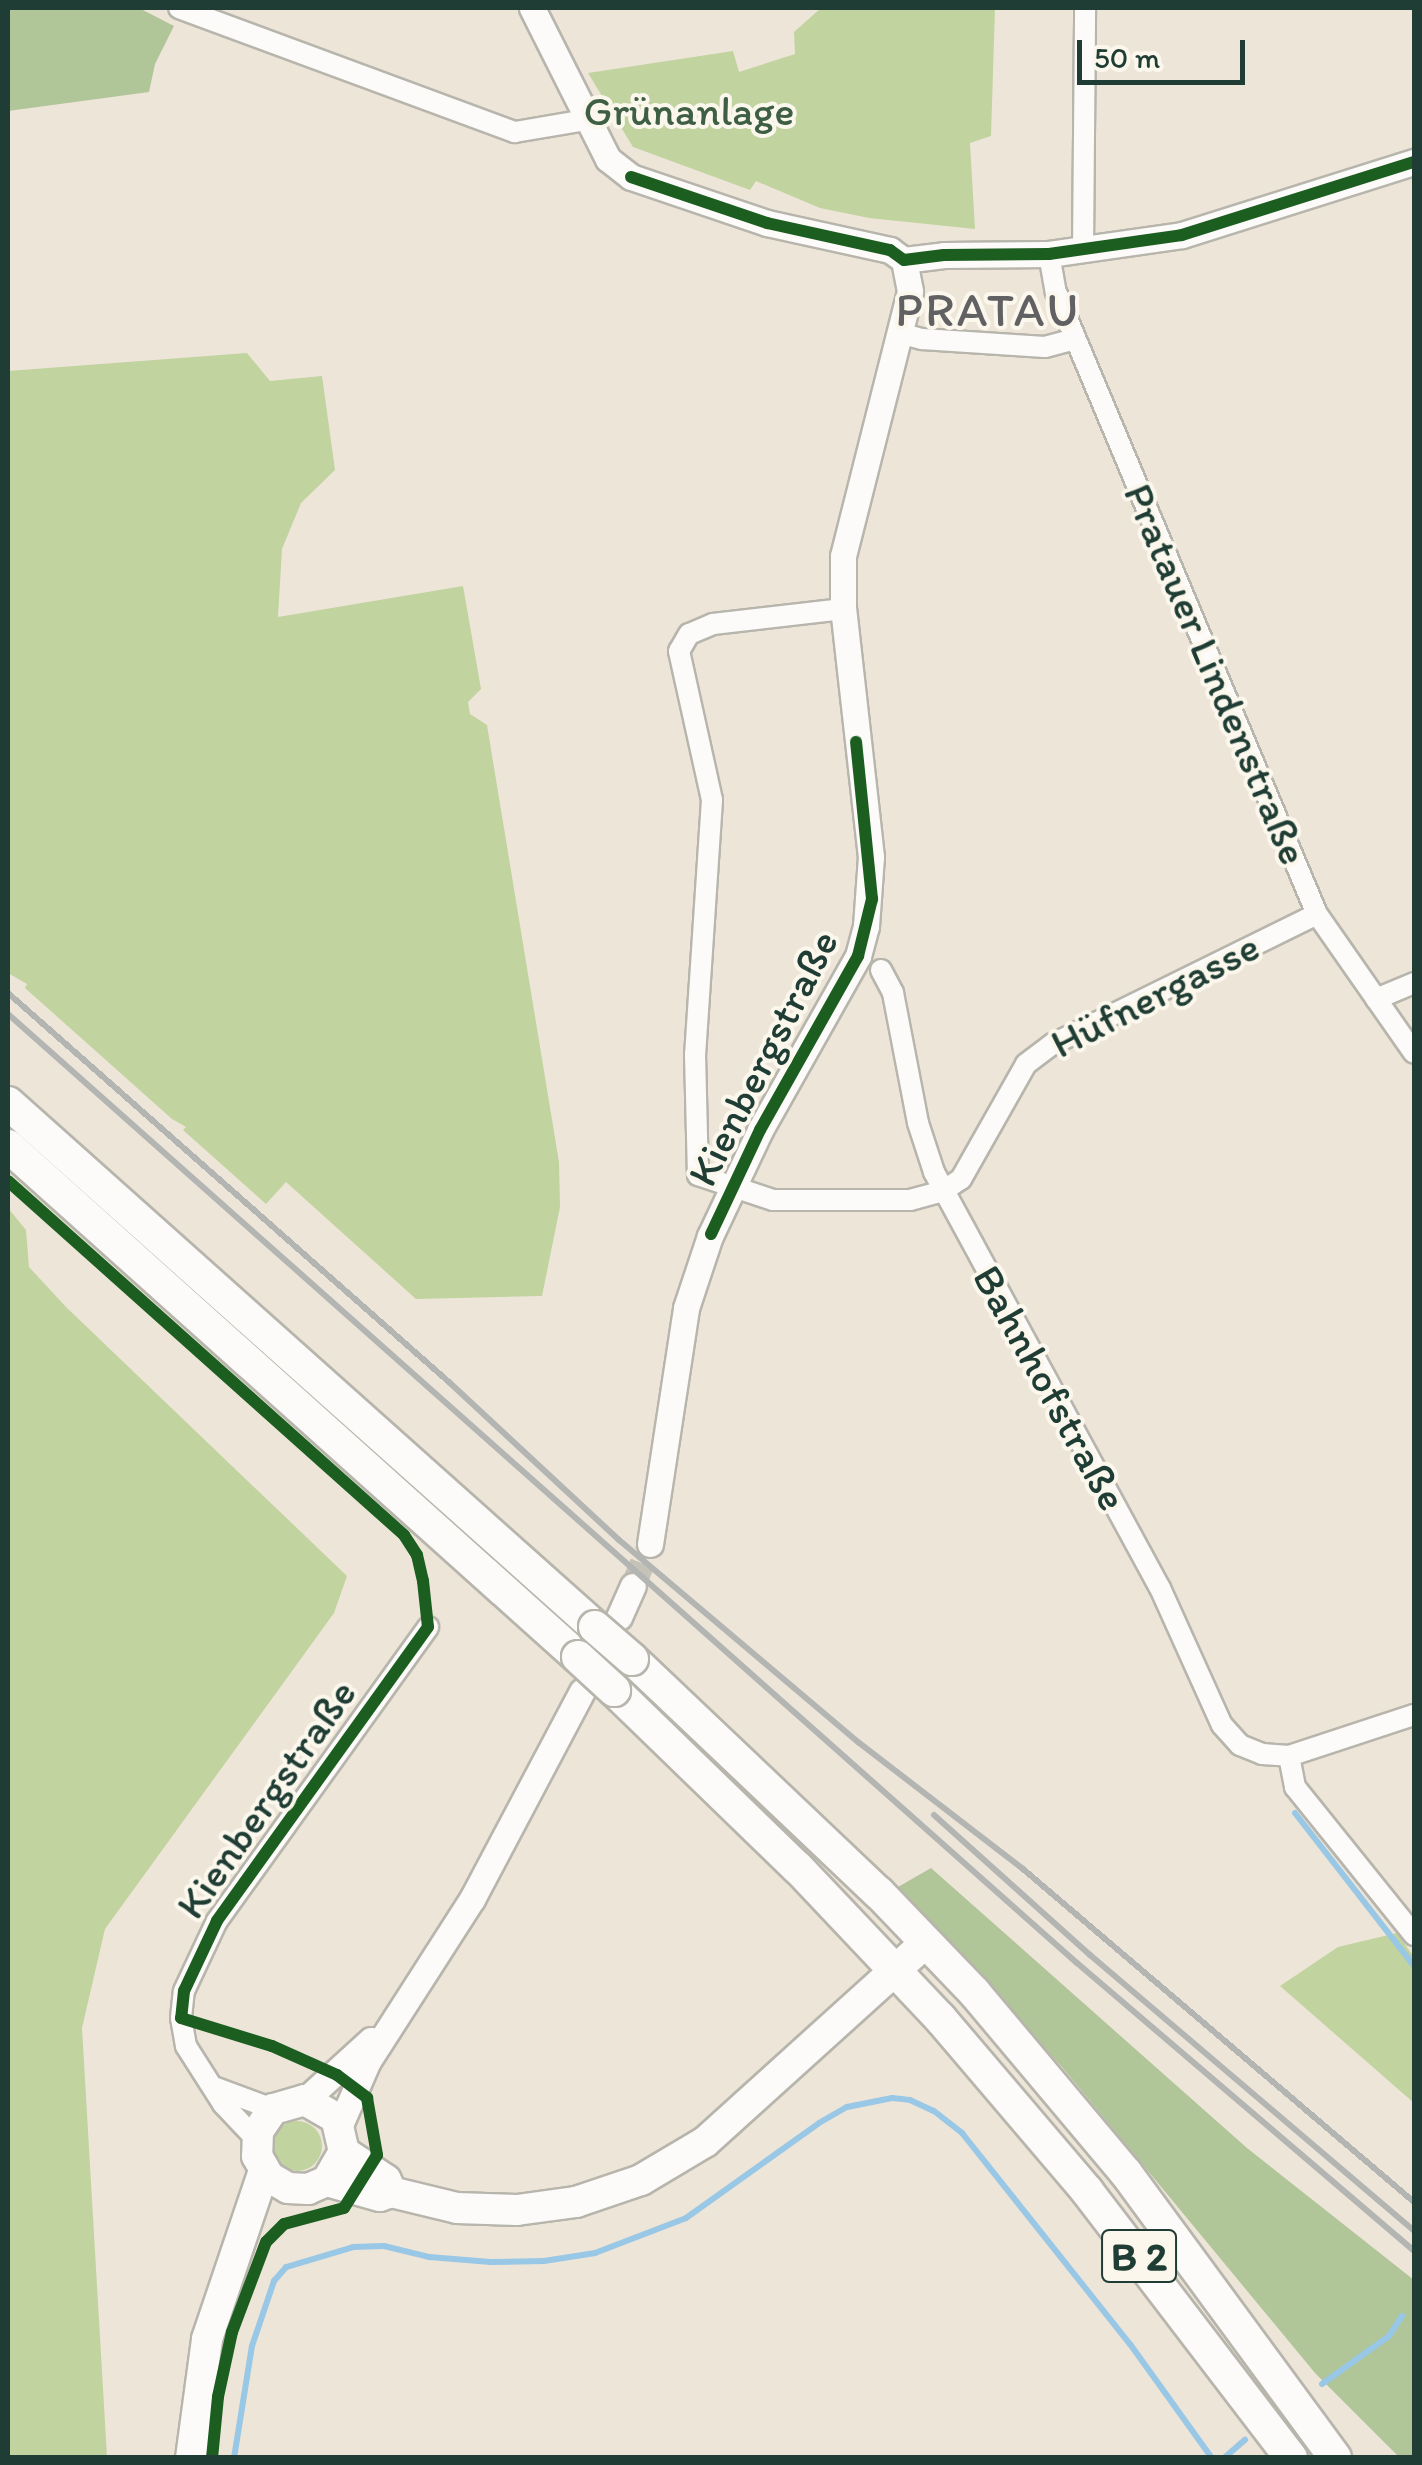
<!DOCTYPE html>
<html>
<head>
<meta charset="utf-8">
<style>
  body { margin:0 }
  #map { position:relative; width:1422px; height:2465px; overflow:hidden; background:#eee5d9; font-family:Itim,sans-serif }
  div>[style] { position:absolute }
  .green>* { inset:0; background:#c1d39f }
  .round { border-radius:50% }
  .forest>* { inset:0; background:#b0c598 }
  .stream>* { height:6px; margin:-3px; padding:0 3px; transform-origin:3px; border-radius:3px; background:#99c7e6 }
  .tertiary-tunnel>* { height:25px; margin-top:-12.5px; transform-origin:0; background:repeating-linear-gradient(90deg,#c5c3b8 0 25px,transparent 0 37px) }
  .roads { filter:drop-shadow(2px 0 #b7b5ac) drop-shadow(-2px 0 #b7b5ac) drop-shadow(0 2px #b7b5ac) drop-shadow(0 -2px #b7b5ac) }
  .minor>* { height:20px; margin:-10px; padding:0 10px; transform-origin:10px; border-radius:10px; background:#fcfbf9 }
  .tertiary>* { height:25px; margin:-12.5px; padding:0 12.5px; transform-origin:12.5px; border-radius:12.5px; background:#fcfbf9 }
  .secondary>* { height:30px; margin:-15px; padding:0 15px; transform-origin:15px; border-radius:15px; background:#fcfbf9 }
  .primary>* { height:32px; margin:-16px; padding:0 16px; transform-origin:16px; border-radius:16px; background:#fcfbf9 }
  .rail>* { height:6px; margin:-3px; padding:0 3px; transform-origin:3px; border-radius:3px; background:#b3b5b3 }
  .bridges { filter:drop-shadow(2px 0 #b7b5ac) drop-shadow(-2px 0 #b7b5ac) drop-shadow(0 2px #b7b5ac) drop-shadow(0 -2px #b7b5ac) }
  .primary-bridge>* { height:32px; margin:-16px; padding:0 16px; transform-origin:16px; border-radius:16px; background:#fcfbf9 }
  .cycleway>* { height:12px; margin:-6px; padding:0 6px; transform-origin:6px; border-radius:6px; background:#1b5e20 }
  span { translate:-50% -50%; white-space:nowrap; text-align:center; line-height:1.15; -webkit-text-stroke:8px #fbf7ec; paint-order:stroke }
  .shield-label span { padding:2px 8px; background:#fbf7ec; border:2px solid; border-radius:8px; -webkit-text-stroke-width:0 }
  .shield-label { font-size:40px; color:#1f3d34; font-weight:700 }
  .park-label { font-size:42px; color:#3e5f43 }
  .street-label { font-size:42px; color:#1f3d34 }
  .quarter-label { font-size:48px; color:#616063; letter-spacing:2.5px }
  .frame { position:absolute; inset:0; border:10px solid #1f3d34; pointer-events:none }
  .scale { position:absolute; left:1077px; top:40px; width:168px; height:45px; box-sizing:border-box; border:5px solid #1f3d34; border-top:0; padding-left:12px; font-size:30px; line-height:35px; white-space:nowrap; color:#1f3d34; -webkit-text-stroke:8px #fbf7ec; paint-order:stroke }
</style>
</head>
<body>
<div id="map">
  <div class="green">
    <div style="clip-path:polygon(821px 8px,995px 8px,991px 136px,970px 143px,975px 229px,869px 218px,820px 208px,756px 181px,750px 190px,633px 147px,588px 73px,733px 51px,739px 72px,795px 54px,794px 32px)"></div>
    <div style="clip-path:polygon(247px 353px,270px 381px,322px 376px,335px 470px,301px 503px,282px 549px,278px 617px,463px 586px,481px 689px,468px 702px,470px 714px,487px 725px,559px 1162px,560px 1207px,542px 1296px,416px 1299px,286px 1182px,266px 1204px,183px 1130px,186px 1127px,172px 1119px,25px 988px,27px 984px,8px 973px,8px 371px)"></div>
    <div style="clip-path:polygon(8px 1208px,26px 1230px,29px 1267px,66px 1307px,347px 1576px,334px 1613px,105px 1929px,82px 2028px,107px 2457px,8px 2457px)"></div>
    <div style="clip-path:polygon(1397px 1933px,1414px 1957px,1414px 2103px,1280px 1986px,1338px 1947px)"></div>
    <div class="round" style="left:272px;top:2121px;width:50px;height:50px"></div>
  </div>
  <div class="forest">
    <div style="clip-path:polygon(8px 8px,139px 8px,174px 26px,155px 64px,149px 92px,8px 111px)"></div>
    <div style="clip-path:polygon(931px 1868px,1247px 2148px,1414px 2280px,1414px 2457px,1399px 2457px,1315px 2373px,1062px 2067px,898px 1887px)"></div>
  </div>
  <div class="stream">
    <div style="left:1295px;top:1813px;width:194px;rotate:52.1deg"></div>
    <div style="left:1322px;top:2384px;width:82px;rotate:-35.6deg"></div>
    <div style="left:1389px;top:2336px;width:24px;rotate:-57deg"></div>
    <div style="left:234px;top:2458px;width:113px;rotate:-80.9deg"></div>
    <div style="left:252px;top:2346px;width:69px;rotate:-71.3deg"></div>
    <div style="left:274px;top:2281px;width:18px;rotate:-49deg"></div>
    <div style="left:286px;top:2267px;width:70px;rotate:-16.6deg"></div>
    <div style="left:353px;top:2247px;width:31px;rotate:-2deg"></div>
    <div style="left:384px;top:2246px;width:46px;rotate:13.7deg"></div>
    <div style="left:429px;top:2257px;width:62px;rotate:4.6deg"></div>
    <div style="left:491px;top:2262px;width:53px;rotate:-1.1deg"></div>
    <div style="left:544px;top:2261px;width:52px;rotate:-8.9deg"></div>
    <div style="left:595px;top:2253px;width:97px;rotate:-21deg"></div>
    <div style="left:686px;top:2218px;width:163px;rotate:-35.5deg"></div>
    <div style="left:819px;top:2123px;width:32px;rotate:-30deg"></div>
    <div style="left:847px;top:2107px;width:46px;rotate:-11.3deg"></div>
    <div style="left:892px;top:2098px;width:18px;rotate:6deg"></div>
    <div style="left:910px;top:2100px;width:26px;rotate:25deg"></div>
    <div style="left:934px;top:2111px;width:36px;rotate:38deg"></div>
    <div style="left:962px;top:2133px;width:270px;rotate:51.5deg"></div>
    <div style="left:1130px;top:2344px;width:140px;rotate:54.3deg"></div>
    <div style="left:1224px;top:2458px;width:28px;rotate:-41deg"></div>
  </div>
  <div class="tertiary-tunnel">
    <div style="left:633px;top:1586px;width:45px;rotate:-68deg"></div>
  </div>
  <div class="roads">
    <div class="minor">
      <div style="left:179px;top:8px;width:358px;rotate:20.3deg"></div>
      <div style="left:515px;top:132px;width:71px;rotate:-9.7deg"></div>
      <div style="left:1083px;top:250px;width:242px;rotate:-89.5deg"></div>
      <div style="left:1049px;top:254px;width:39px;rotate:80deg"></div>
      <div style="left:1056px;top:292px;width:675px;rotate:67.24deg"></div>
      <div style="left:1317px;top:914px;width:169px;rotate:55.1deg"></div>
      <div style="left:899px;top:333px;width:24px;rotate:15deg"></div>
      <div style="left:922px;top:339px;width:123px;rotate:3.7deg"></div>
      <div style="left:1045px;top:347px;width:31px;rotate:-15deg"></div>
      <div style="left:843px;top:609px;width:131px;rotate:173.4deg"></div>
      <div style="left:713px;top:624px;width:26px;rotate:157deg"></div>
      <div style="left:689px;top:634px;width:20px;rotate:120deg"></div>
      <div style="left:679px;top:651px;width:153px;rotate:77.5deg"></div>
      <div style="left:712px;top:800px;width:255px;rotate:93.8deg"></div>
      <div style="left:695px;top:1054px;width:121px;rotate:88.6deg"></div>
      <div style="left:698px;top:1175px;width:79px;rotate:18.4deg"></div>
      <div style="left:773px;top:1200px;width:137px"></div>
      <div style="left:910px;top:1200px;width:34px;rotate:-15deg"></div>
      <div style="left:943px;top:1191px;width:22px;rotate:-34deg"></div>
      <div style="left:961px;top:1179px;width:132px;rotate:-60.5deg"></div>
      <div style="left:1026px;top:1064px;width:34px;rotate:-37deg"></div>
      <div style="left:1053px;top:1044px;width:294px;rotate:-26.2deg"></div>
      <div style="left:881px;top:970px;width:26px;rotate:62deg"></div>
      <div style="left:893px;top:993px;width:132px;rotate:79.1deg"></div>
      <div style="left:918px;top:1123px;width:52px;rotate:71.9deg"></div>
      <div style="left:934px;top:1172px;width:473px;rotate:61.5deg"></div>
      <div style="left:1160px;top:1588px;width:150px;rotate:65.7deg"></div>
      <div style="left:1222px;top:1725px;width:27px;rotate:48deg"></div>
      <div style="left:1240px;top:1745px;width:24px;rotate:22deg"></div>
      <div style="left:1262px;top:1754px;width:27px;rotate:4deg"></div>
      <div style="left:1289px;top:1756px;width:132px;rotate:-18.2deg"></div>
      <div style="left:1376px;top:999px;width:41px;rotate:-22.8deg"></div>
      <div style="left:1289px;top:1756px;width:32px;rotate:79deg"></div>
      <div style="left:1295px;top:1787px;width:190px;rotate:51.2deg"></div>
      <div style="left:216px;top:2088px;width:61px;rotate:20.2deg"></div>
      <div style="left:256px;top:2139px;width:48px;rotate:-133.3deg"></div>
      <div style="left:223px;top:2104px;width:69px;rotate:-122.5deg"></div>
      <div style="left:186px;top:2046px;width:28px;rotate:-100deg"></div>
      <div style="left:181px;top:2018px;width:27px;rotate:-84deg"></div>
      <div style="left:184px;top:1991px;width:77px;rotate:-64.8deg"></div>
      <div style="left:217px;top:1921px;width:362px;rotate:-54.3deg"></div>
    </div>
    <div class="tertiary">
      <div style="left:532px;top:8px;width:169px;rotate:63.3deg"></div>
      <div style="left:608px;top:159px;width:29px;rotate:38deg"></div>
      <div style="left:631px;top:177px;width:144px;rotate:18.7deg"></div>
      <div style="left:767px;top:223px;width:126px;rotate:12.4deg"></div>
      <div style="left:890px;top:250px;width:17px;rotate:36deg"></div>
      <div style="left:904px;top:260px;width:40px;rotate:-7.1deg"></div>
      <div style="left:944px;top:255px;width:105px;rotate:-0.5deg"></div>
      <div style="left:1049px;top:254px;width:134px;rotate:-8.1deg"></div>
      <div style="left:1182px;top:235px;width:243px;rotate:-17.5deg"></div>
      <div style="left:650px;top:1544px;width:239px;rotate:-81.3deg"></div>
      <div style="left:686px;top:1308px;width:76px;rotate:-71.6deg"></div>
      <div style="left:710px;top:1236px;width:117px;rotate:-64.7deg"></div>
      <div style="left:760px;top:1130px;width:200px;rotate:-60.6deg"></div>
      <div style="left:858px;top:956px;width:31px;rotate:-75deg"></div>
      <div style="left:866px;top:926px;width:69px;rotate:-85.9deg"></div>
      <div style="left:871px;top:857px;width:250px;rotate:-96.4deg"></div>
      <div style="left:843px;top:609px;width:53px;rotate:-90deg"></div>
      <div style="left:843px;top:556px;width:273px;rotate:-75.8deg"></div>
      <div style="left:910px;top:291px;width:32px;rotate:-101deg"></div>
      <div style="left:619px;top:1617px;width:34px;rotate:-66deg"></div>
      <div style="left:305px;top:2100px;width:89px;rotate:-42.3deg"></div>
      <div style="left:340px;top:2125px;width:70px;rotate:-66.4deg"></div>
      <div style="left:368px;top:2061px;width:193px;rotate:-57.3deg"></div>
      <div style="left:472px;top:1899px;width:235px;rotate:-62.1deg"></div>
    </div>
    <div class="secondary">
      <div style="left:344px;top:2152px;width:50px;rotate:33.7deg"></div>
      <div style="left:386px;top:2180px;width:13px;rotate:67deg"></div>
      <div style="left:327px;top:2181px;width:34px;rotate:-60deg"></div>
      <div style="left:344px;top:2152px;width:35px;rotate:-103deg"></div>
      <div style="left:336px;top:2118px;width:36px;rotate:-150deg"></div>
      <div style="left:305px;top:2100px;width:33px;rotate:164deg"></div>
      <div style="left:273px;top:2109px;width:27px;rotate:124deg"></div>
      <div style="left:258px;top:2131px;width:25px;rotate:92deg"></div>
      <div style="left:257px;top:2156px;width:24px;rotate:60deg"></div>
      <div style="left:269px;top:2177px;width:22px;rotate:30deg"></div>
      <div style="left:288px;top:2188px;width:20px;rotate:3deg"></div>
      <div style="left:308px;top:2189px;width:21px;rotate:-23deg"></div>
      <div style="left:327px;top:2181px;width:55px;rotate:15.8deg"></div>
      <div style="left:380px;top:2196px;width:12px;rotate:-20deg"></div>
      <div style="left:391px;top:2192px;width:68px;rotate:13.6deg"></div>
      <div style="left:457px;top:2208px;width:60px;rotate:1.9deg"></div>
      <div style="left:517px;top:2210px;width:60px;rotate:-7.7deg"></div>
      <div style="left:576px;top:2202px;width:69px;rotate:-18.7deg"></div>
      <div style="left:641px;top:2180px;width:74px;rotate:-30.7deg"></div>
      <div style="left:705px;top:2142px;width:298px;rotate:-42.1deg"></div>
      <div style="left:191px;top:2458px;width:120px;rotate:-82.3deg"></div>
      <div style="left:207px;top:2339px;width:177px;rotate:-71.3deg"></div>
    </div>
    <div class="primary">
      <div style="left:8px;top:1103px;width:787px;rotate:41.75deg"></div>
      <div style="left:8px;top:1146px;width:766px;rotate:41.88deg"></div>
      <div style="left:632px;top:1659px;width:340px;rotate:43.5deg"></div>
      <div style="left:879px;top:1893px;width:137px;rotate:46.2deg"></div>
      <div style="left:974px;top:1992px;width:236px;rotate:50deg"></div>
      <div style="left:1126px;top:2173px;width:353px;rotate:53.7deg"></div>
      <div style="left:614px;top:1690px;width:256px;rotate:44.1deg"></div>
      <div style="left:798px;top:1868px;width:207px;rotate:46.6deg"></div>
      <div style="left:940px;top:2018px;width:227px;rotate:49.6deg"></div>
      <div style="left:1087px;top:2191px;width:336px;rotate:52.6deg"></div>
    </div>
  </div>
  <div class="rail">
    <div style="left:8px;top:993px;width:588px;rotate:41.42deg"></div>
    <div style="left:449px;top:1382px;width:232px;rotate:42.9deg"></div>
    <div style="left:619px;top:1540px;width:313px;rotate:40.2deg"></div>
    <div style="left:858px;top:1742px;width:208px;rotate:37.6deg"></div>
    <div style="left:1023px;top:1869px;width:514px;rotate:40.42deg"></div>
    <div style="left:8px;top:1014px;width:1429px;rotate:41.6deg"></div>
    <div style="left:1077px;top:1963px;width:443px;rotate:40.5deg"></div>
    <div style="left:934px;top:1815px;width:210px;rotate:41.9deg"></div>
    <div style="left:1090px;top:1955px;width:426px;rotate:40.4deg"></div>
  </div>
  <div class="bridges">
    <div class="primary-bridge">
      <div style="left:595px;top:1627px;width:49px;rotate:40.9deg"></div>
      <div style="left:578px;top:1657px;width:49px;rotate:42.5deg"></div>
    </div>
  </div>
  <div class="cycleway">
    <div style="left:631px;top:177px;width:144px;rotate:18.7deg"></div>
    <div style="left:767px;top:223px;width:126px;rotate:12.4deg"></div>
    <div style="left:890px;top:250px;width:17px;rotate:36deg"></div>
    <div style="left:904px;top:260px;width:40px;rotate:-7.1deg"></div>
    <div style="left:944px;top:255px;width:105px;rotate:-0.5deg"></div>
    <div style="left:1049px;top:254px;width:134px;rotate:-8.1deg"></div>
    <div style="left:1182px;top:235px;width:243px;rotate:-17.5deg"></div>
    <div style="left:8px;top:1181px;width:531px;rotate:41.79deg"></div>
    <div style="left:404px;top:1535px;width:24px;rotate:57deg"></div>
    <div style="left:417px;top:1555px;width:27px;rotate:77deg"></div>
    <div style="left:423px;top:1581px;width:46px;rotate:83.8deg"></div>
    <div style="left:428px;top:1627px;width:362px;rotate:125.7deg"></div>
    <div style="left:217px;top:1921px;width:77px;rotate:115.2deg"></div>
    <div style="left:184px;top:1991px;width:27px;rotate:96deg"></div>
    <div style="left:181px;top:2018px;width:95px;rotate:17.1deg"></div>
    <div style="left:272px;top:2046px;width:71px;rotate:24deg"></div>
    <div style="left:337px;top:2075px;width:38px;rotate:37deg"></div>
    <div style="left:367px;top:2098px;width:58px;rotate:80deg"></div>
    <div style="left:377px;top:2155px;width:62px;rotate:121.9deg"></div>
    <div style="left:344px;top:2208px;width:62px;rotate:165.1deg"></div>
    <div style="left:284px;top:2224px;width:25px;rotate:135deg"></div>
    <div style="left:266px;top:2242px;width:96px;rotate:110.7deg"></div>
    <div style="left:232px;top:2332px;width:66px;rotate:102.2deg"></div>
    <div style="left:218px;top:2397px;width:61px;rotate:95.6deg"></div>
    <div style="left:711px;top:1234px;width:115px;rotate:-64.8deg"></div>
    <div style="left:760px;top:1130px;width:200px;rotate:-60.6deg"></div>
    <div style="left:858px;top:956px;width:59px;rotate:-76.2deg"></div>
    <div style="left:872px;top:899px;width:158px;rotate:-95.8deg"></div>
  </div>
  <div class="shield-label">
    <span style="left:1139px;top:2256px">B 2</span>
  </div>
  <div class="park-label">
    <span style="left:689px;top:111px">Grünanlage</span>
  </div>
  <div class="street-label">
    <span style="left:1216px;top:674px;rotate:67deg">Pratauer Lindenstraße</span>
    <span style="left:1155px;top:995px;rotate:-27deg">Hüfnergasse</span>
    <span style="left:763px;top:1058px;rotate:-63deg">Kienbergstraße</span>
    <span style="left:1050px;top:1388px;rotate:61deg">Bahnhofstraße</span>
    <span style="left:266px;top:1799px;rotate:-55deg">Kienbergstraße</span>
  </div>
  <div class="quarter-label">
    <span style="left:988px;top:310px">PRATAU</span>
  </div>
  <div class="frame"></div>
  <div class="scale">50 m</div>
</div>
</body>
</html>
